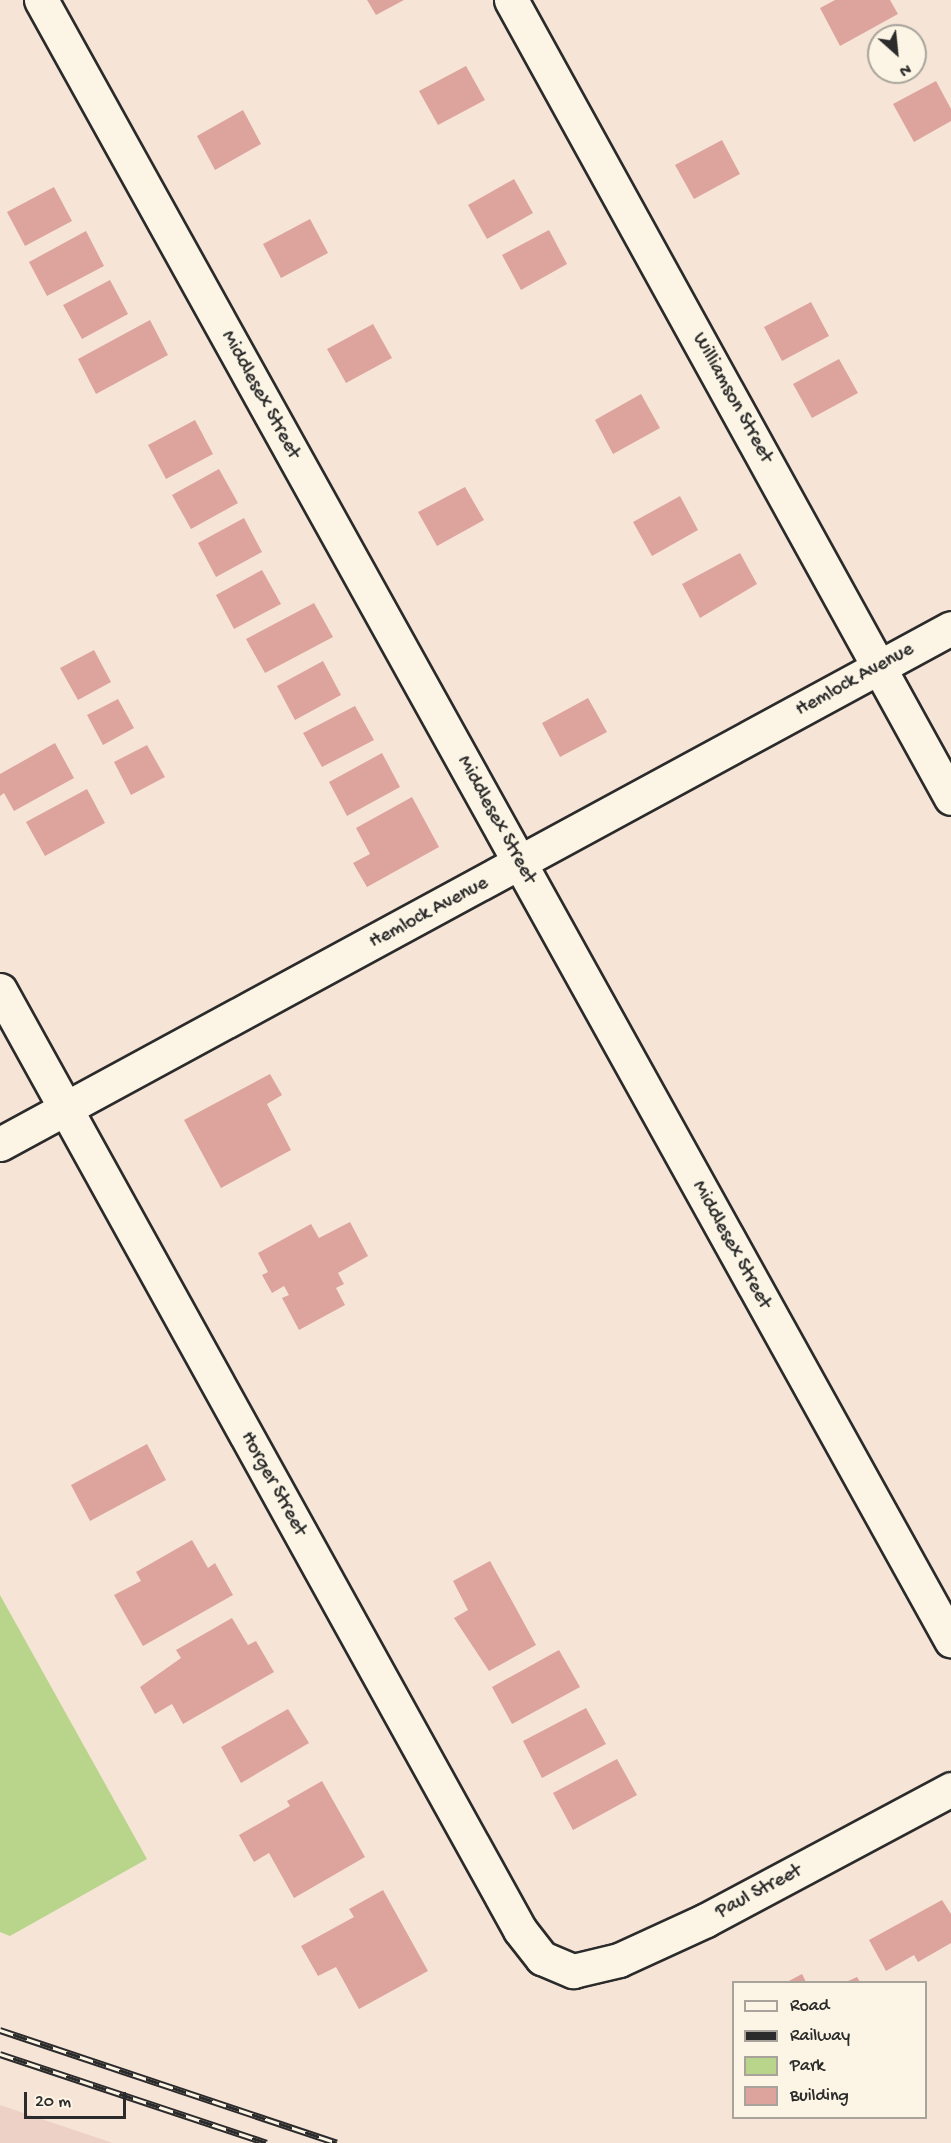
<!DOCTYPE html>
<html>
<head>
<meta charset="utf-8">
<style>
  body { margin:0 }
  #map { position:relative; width:951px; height:2143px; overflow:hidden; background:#f6e5d7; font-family:"Gochi Hand",sans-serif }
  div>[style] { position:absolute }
  .built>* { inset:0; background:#eed1c6 }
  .green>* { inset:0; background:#b9d48b }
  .building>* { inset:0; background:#dda39d }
  .roads { filter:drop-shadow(2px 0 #2b2b2b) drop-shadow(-2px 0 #2b2b2b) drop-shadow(0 2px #2b2b2b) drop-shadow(0 -2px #2b2b2b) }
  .minor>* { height:33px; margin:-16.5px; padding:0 16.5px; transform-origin:16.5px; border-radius:16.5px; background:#fcf5e5 }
  .rail>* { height:7px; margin-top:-3.5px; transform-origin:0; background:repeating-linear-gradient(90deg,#fcf5e5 0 14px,#2b2b2b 0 28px); box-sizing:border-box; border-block:2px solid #2b2b2b }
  span { translate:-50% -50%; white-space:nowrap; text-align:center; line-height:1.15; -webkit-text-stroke:4.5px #fcf5e5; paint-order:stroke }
  .street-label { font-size:20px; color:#2b2b2b }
  .legend { position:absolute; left:732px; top:1981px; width:195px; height:138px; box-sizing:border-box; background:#fcf5e5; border:2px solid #a8a49b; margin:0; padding:8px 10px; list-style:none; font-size:18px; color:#2b2b2b }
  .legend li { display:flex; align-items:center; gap:12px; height:30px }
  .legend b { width:30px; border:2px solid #a8a49b }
  .north { position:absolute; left:867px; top:24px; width:60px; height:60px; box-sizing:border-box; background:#fcf5e5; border:2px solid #a8a49b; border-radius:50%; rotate:153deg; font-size:16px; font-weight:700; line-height:24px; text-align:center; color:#2b2b2b }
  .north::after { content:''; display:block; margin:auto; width:21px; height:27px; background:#2b2b2b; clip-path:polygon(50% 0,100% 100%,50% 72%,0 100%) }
  .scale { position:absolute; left:24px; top:2092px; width:102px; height:27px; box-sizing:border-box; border:3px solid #2b2b2b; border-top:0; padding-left:8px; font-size:18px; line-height:21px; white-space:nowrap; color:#2b2b2b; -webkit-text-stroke:4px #fcf5e5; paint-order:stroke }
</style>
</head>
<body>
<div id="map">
  <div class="built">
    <div style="clip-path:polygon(0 2105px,113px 2143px,0 2143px)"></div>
  </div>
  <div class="green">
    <div style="clip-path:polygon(0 1595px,147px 1859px,10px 1936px,0 1932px)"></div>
  </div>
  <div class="building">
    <div style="clip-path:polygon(367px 0,404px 0,376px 15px)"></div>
    <div style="clip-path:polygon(835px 0,890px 0,898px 14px,840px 46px,820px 8px)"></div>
    <div style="clip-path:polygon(466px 66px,485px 100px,438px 125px,419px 91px)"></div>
    <div style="clip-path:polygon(936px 81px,951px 109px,951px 121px,914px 142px,893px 104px)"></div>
    <div style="clip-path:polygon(243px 110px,261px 144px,215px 170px,197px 136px)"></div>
    <div style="clip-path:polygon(722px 140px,740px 174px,694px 199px,675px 165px)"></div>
    <div style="clip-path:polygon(514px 179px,533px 213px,487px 239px,468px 205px)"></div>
    <div style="clip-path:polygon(54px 187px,72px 221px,25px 246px,7px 212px)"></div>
    <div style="clip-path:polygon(310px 219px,328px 253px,281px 278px,263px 244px)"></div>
    <div style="clip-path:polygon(549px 230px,567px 264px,521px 290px,502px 255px)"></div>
    <div style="clip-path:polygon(86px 231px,104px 266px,47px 296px,29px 262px)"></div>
    <div style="clip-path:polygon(110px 280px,128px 314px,82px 339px,63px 305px)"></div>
    <div style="clip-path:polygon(811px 302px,829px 336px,782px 361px,764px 327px)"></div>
    <div style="clip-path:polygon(150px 320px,168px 355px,96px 394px,78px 359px)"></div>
    <div style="clip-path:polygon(373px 324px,392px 358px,346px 383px,327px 349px)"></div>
    <div style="clip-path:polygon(839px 359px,858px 393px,812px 418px,793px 384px)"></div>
    <div style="clip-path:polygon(641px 394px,660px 428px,613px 454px,595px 420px)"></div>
    <div style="clip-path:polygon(195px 420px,213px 454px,166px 479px,148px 445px)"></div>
    <div style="clip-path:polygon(219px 469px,238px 503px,191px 529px,172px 495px)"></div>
    <div style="clip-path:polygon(465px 487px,484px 520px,437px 546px,418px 512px)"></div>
    <div style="clip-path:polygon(680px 496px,698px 530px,652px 556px,633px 522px)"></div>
    <div style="clip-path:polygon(244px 518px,262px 552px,216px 577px,198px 543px)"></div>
    <div style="clip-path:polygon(740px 553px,757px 584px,700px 618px,682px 584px)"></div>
    <div style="clip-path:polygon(262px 570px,281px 604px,234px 629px,216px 595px)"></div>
    <div style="clip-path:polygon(314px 603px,333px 637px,265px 673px,246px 639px)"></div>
    <div style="clip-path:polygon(94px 650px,111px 682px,78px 700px,60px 668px)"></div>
    <div style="clip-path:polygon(323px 661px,341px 695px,295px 720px,277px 686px)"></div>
    <div style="clip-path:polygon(588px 698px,607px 732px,560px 757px,542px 723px)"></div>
    <div style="clip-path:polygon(118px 699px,134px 728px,103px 745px,87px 715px)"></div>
    <div style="clip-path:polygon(355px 706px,374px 740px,322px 767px,303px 733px)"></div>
    <div style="clip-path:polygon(55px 743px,74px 778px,14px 811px,4px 793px,0 796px,0 774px)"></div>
    <div style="clip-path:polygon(147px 745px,165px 777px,131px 795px,114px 762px)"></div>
    <div style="clip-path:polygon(382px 753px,400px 787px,347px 816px,329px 782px)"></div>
    <div style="clip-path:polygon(87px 789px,105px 823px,45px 856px,26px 822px)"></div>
    <div style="clip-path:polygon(412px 797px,439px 847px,367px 887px,353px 863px,370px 854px,356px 828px)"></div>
    <div style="clip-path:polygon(270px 1074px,282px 1095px,267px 1104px,291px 1150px,221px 1188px,184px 1120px)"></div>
    <div style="clip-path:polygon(350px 1222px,368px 1256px,338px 1273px,344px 1284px,336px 1288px,345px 1305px,299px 1330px,282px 1298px,289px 1295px,284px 1286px,272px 1293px,262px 1275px,268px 1272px,258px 1253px,311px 1224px,319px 1238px)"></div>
    <div style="clip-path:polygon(147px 1444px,166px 1480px,90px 1521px,71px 1485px)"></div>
    <div style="clip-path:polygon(192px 1540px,208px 1568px,215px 1563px,233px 1595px,143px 1646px,114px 1595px,141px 1581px,136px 1572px)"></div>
    <div style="clip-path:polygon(490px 1561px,536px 1645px,489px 1671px,454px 1618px,468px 1610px,453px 1581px)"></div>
    <div style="clip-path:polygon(232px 1618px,248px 1645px,256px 1641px,274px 1672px,183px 1724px,172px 1704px,155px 1714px,140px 1687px,181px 1658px,176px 1650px)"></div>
    <div style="clip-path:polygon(559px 1650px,580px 1687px,512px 1724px,492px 1687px)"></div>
    <div style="clip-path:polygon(586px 1708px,606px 1744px,542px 1778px,523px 1741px)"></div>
    <div style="clip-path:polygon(288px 1709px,309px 1743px,241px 1783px,221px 1747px)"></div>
    <div style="clip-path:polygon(617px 1759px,637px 1795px,573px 1830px,553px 1793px)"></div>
    <div style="clip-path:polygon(322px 1781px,365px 1857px,294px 1898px,269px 1853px,254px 1862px,239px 1835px,290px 1806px,287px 1801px)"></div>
    <div style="clip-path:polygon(383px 1890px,428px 1971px,359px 2009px,336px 1967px,318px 1976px,301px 1946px,354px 1917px,349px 1909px)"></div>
    <div style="clip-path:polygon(942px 1900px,951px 1914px,951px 1943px,918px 1962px,914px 1955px,886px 1971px,869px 1940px)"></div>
    <div style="clip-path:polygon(802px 1974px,806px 1982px,787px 1982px)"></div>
    <div style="clip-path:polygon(857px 1977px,860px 1982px,846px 1982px)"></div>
  </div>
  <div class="roads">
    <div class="minor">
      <div style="left:41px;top:0;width:1876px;rotate:60.98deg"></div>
      <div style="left:511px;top:0;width:911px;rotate:61.13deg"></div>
      <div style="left:0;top:990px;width:1074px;rotate:61.05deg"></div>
      <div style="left:520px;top:1930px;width:36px;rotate:52deg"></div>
      <div style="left:542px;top:1958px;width:34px;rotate:23deg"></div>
      <div style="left:573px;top:1971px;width:47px;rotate:-13.4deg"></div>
      <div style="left:619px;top:1960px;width:96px;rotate:-24.7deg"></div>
      <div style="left:706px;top:1920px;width:278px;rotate:-28.1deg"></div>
      <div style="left:0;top:1144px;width:1082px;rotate:-28.48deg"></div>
    </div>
  </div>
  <div class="rail">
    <div style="left:0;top:2030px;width:355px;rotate:18.5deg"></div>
    <div style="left:0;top:2054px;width:281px;rotate:18.4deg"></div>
  </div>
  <div class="street-label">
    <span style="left:260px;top:395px;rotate:61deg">Middlesex Street</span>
    <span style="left:732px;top:398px;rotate:61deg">Williamson Street</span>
    <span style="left:855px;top:680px;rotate:-29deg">Hemlock Avenue</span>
    <span style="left:496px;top:820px;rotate:61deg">Middlesex Street</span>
    <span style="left:429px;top:913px;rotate:-28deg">Hemlock Avenue</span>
    <span style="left:731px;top:1245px;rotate:61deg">Middlesex Street</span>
    <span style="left:273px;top:1484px;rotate:61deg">Horger Street</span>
    <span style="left:759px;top:1892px;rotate:-28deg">Paul Street</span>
  </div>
  <ul class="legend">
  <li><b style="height:8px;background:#fcf5e5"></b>Road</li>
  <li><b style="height:8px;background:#2b2b2b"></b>Railway</li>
  <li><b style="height:16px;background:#b9d48b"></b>Park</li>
  <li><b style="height:16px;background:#dda39d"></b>Building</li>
  </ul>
  <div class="north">N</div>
  <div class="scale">20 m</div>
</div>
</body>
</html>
